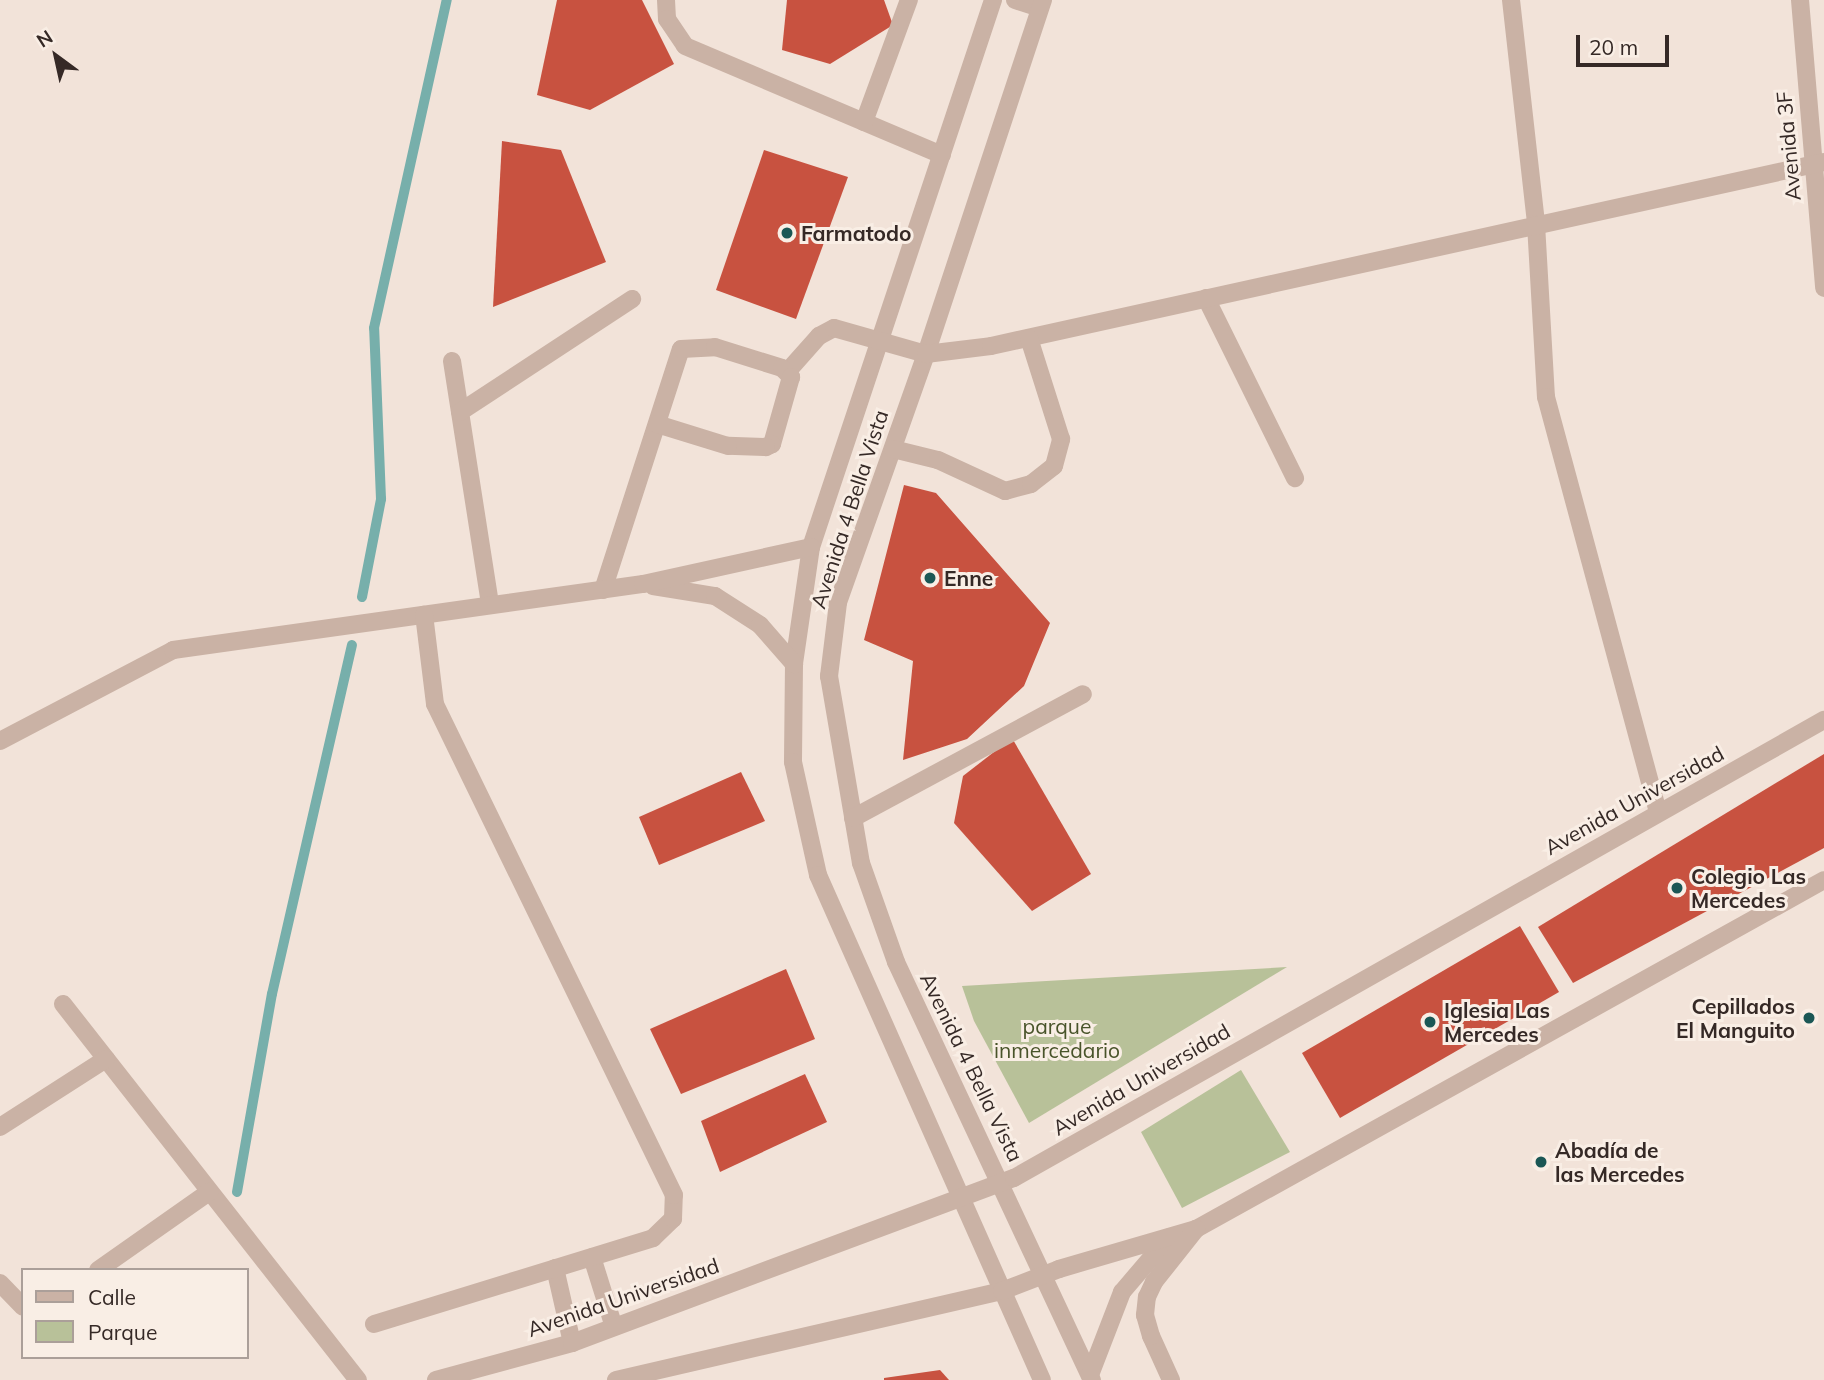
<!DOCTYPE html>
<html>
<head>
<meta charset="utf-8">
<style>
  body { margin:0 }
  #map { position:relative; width:1824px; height:1380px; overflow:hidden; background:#f2e3d9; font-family:Mulish,sans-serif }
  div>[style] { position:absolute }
  .green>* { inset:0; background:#b8c199 }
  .stream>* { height:10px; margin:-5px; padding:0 5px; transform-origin:5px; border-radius:5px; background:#77afab }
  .building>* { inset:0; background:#c85240 }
  .minor>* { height:18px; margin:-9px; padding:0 9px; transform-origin:9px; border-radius:9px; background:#cab2a5 }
  .dots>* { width:19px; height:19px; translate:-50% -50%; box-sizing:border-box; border:4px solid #f9eee5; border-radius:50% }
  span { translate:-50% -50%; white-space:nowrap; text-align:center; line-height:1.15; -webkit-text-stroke:6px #f9eee5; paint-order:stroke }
  .street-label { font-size:21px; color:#352926 }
  .poi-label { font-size:21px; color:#352926; font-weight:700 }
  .left { translate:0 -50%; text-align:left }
  .right { translate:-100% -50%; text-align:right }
  .park-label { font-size:21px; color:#49542a }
  .legend { position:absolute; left:21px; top:1268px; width:228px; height:91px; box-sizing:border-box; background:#f9eee5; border:2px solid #ab9f99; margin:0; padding:9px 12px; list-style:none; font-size:21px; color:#352926 }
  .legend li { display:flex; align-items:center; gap:14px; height:35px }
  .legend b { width:35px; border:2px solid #ab9f99 }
  .north { position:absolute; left:21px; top:21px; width:70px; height:70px; -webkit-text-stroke:5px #f9eee5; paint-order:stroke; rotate:327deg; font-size:19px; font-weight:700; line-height:28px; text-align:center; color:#352926 }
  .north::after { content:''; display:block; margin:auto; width:24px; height:32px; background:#352926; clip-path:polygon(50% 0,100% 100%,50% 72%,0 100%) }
  .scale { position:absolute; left:1576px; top:35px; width:93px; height:32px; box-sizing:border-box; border:4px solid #352926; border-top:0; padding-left:9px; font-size:21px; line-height:24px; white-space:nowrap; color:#352926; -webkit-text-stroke:5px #f9eee5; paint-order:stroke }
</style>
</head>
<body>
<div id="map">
  <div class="green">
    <div style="clip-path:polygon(1287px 967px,1029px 1123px,974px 1021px,962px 986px)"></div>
    <div style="clip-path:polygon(1241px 1070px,1290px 1152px,1182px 1208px,1141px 1132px)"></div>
  </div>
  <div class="stream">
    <div style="left:362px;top:597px;width:100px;rotate:-79deg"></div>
    <div style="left:381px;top:499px;width:171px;rotate:-92.3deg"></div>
    <div style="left:374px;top:328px;width:336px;rotate:-77.5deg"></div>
    <div style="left:237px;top:1192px;width:201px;rotate:-80deg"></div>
    <div style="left:272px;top:994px;width:358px;rotate:-77.1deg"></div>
  </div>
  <div class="building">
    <div style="clip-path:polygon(557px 0,642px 0,674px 64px,590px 110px,537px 95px)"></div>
    <div style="clip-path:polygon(787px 0,884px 0,893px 25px,830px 64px,782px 50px)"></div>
    <div style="clip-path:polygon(502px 141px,561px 150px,606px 262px,493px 307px)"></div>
    <div style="clip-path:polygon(764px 150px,848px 177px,796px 319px,716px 290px)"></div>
    <div style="clip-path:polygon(904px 485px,936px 493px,1050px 623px,1024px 686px,967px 739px,903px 760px,913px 661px,864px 640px)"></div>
    <div style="clip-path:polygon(1012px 738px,1091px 874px,1032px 911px,954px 823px,963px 776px)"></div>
    <div style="clip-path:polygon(1824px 754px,1824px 848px,1573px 983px,1538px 927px)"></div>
    <div style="clip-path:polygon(741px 772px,765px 821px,659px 865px,639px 817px)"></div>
    <div style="clip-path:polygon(1520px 926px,1559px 992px,1340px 1118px,1302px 1053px)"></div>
    <div style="clip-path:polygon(786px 969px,815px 1039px,681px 1094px,650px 1029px)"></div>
    <div style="clip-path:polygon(805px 1074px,827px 1122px,720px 1172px,701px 1121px)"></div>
    <div style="clip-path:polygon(940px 1370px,949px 1380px,884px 1380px,884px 1378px)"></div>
  </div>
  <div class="minor">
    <div style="left:666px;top:0;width:19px;rotate:87deg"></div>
    <div style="left:667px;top:19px;width:32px;rotate:56deg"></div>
    <div style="left:685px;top:46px;width:279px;rotate:23deg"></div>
    <div style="left:993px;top:0;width:576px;rotate:108.4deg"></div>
    <div style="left:811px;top:547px;width:118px;rotate:98.3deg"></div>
    <div style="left:794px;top:664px;width:98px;rotate:90.6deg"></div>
    <div style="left:793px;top:762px;width:116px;rotate:77.5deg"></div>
    <div style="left:818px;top:875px;width:552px;rotate:66.08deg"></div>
    <div style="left:1015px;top:0;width:26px;rotate:18deg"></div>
    <div style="left:1043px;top:0;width:373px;rotate:108.3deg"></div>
    <div style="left:926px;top:354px;width:264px;rotate:109.5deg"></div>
    <div style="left:838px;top:603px;width:74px;rotate:97deg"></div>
    <div style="left:829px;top:676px;width:190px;rotate:80.3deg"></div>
    <div style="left:861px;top:863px;width:105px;rotate:70.5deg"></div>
    <div style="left:896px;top:962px;width:462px;rotate:64.9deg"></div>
    <div style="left:1511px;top:0;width:225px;rotate:83.6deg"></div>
    <div style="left:1536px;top:224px;width:173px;rotate:86.7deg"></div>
    <div style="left:1546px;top:397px;width:430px;rotate:74.9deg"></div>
    <div style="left:1800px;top:0;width:289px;rotate:85.2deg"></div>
    <div style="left:864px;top:122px;width:130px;rotate:-69.8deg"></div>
    <div style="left:1206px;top:298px;width:201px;rotate:63.7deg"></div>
    <div style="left:452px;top:361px;width:247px;rotate:81.1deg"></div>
    <div style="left:787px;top:372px;width:48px;rotate:-48.4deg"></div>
    <div style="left:819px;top:336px;width:17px;rotate:-28deg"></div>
    <div style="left:834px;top:328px;width:96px;rotate:15.8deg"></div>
    <div style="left:926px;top:354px;width:65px;rotate:-7deg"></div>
    <div style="left:991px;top:346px;width:853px;rotate:-12.46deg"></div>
    <div style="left:460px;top:412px;width:206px;rotate:-33.3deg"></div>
    <div style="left:893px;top:449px;width:46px;rotate:13.7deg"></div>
    <div style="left:938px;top:460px;width:74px;rotate:24.8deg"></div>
    <div style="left:1005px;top:491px;width:27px;rotate:-15deg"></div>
    <div style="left:1031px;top:484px;width:29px;rotate:-38deg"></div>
    <div style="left:1054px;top:466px;width:28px;rotate:-75deg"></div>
    <div style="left:1061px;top:439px;width:106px;rotate:-107.6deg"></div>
    <div style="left:653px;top:586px;width:63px;rotate:9.2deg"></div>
    <div style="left:715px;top:596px;width:54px;rotate:32.8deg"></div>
    <div style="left:760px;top:625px;width:52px;rotate:48.9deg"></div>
    <div style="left:603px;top:590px;width:253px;rotate:-72.1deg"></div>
    <div style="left:681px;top:349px;width:34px;rotate:-3deg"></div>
    <div style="left:715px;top:347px;width:70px;rotate:17.4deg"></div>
    <div style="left:782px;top:368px;width:13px;rotate:45deg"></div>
    <div style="left:791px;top:377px;width:70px;rotate:105.8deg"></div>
    <div style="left:772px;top:444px;width:7px;rotate:153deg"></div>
    <div style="left:766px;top:447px;width:38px;rotate:-178deg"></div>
    <div style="left:728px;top:446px;width:74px;rotate:-162.8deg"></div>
    <div style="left:0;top:741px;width:195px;rotate:-27.7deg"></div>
    <div style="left:173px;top:650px;width:475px;rotate:-8deg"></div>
    <div style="left:643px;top:584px;width:172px;rotate:-12.4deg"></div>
    <div style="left:853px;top:818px;width:261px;rotate:-28.3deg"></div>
    <div style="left:63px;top:1004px;width:478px;rotate:51.9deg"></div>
    <div style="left:0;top:1127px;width:126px;rotate:-32.7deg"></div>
    <div style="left:592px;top:1257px;width:73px;rotate:72.6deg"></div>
    <div style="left:555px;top:1268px;width:77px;rotate:77.2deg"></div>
    <div style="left:98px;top:1270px;width:136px;rotate:-35.1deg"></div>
    <div style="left:0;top:1283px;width:33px;rotate:46deg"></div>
    <div style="left:374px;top:1324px;width:292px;rotate:-17.1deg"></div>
    <div style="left:653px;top:1238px;width:28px;rotate:-44deg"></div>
    <div style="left:673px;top:1219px;width:24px;rotate:-88deg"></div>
    <div style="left:674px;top:1195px;width:546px;rotate:-115.96deg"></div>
    <div style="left:435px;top:704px;width:90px;rotate:-97deg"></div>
    <div style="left:1090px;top:1375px;width:89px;rotate:-68.9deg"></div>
    <div style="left:1122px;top:1292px;width:72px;rotate:-49.5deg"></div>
    <div style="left:436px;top:1380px;width:141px;rotate:-15.2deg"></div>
    <div style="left:572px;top:1343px;width:472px;rotate:-20.5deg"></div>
    <div style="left:1014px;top:1178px;width:931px;rotate:-29.49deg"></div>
    <div style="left:616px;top:1380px;width:396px;rotate:-13deg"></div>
    <div style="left:1002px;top:1291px;width:61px;rotate:-21.1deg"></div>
    <div style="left:1059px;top:1269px;width:143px;rotate:-16.3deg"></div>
    <div style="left:1196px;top:1229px;width:718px;rotate:-29.06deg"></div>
    <div style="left:1171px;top:1380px;width:48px;rotate:-114.4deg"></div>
    <div style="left:1151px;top:1336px;width:22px;rotate:-106deg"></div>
    <div style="left:1145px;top:1315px;width:18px;rotate:-84deg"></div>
    <div style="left:1147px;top:1297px;width:17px;rotate:-65deg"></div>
    <div style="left:1154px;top:1282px;width:68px;rotate:-51.6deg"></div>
  </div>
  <div class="dots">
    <div style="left:787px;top:233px;background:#1b5755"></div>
    <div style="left:930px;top:578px;background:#1b5755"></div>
    <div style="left:1677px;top:888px;background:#1b5755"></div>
    <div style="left:1809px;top:1018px;background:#1b5755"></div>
    <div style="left:1430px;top:1022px;background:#1b5755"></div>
    <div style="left:1541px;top:1162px;background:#1b5755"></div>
  </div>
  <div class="street-label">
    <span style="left:1788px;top:146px;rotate:-95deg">Avenida 3F</span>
    <span style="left:849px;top:509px;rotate:-72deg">Avenida 4 Bella Vista</span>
    <span style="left:1634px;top:800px;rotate:-29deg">Avenida Universidad</span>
    <span style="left:972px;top:1067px;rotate:64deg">Avenida 4 Bella Vista</span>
    <span style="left:1141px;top:1079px;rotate:-30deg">Avenida Universidad</span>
    <span style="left:623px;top:1297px;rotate:-19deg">Avenida Universidad</span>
  </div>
  <div class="poi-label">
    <span class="left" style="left:801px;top:233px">Farmatodo</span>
    <span class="left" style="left:944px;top:578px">Enne</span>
    <span class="left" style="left:1691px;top:888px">Colegio Las<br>Mercedes</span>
    <span class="right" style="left:1795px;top:1018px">Cepillados<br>El Manguito</span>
    <span class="left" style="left:1444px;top:1022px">Iglesia Las<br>Mercedes</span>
    <span class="left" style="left:1555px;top:1162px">Abadía de<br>las Mercedes</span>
  </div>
  <div class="park-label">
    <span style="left:1057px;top:1038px">parque<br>inmercedario</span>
  </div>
  <ul class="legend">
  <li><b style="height:9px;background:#cab2a5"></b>Calle</li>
  <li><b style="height:19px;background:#b8c199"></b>Parque</li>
  </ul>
  <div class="north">N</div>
  <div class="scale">20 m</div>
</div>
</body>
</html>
